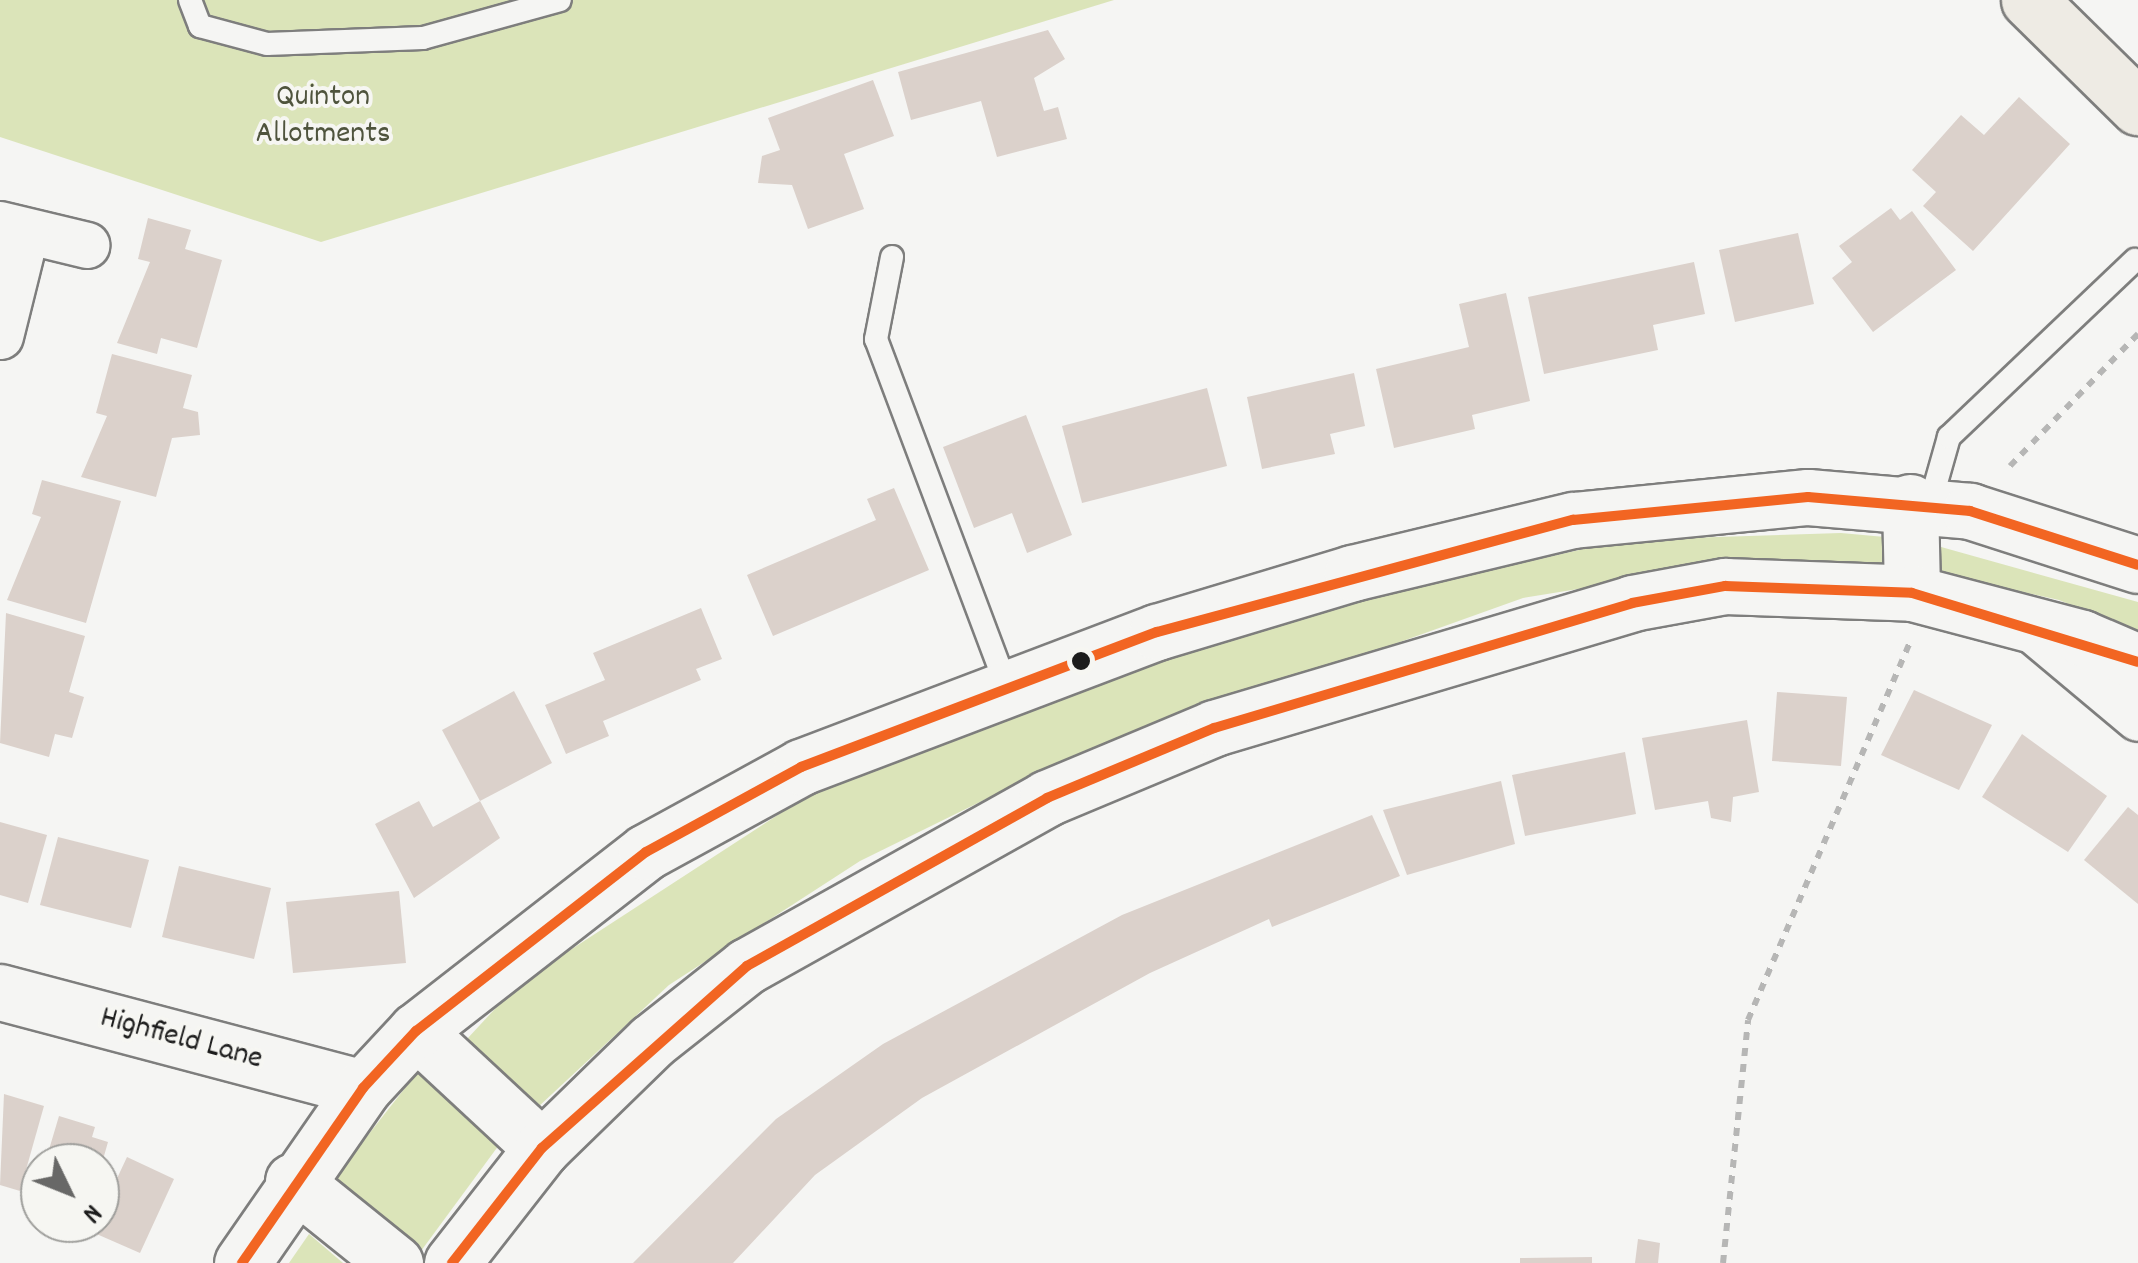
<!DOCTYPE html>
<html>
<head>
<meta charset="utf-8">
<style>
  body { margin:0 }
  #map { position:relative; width:2138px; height:1263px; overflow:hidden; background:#f5f5f3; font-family:Dekko,sans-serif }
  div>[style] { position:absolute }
  .green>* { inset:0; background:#dbe4b9 }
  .building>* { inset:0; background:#dbd1cb }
  .path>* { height:6px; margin-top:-3px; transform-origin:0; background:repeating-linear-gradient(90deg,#b6b6b5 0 8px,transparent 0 16px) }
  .roads { filter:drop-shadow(2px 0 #7e7e7d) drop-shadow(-2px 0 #7e7e7d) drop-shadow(0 2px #7e7e7d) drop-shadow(0 -2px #7e7e7d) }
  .service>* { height:22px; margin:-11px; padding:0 11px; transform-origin:11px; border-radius:11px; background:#f5f5f3 }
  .minor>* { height:45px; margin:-22.5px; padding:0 22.5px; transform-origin:22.5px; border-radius:22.5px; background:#f5f5f3 }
  .tertiary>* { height:55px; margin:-27.5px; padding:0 27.5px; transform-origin:27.5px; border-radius:27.5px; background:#f5f5f3 }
  .trunk>* { height:55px; margin:-27.5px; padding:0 27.5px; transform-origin:27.5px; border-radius:27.5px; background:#eeebe4 }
  .bus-1>* { height:10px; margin:-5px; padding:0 5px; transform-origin:5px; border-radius:5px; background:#f26522 }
  .dots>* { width:28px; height:28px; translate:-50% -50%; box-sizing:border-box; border:5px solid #f6f6f2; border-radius:50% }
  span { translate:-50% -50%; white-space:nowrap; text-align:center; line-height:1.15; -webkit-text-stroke:8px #f6f6f2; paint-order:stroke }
  .park-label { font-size:32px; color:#4f543d }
  .street-label { font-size:32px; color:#1c1c1c }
  .north { position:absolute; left:20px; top:1143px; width:100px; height:100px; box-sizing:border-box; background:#f6f6f2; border:2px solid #9f9f9c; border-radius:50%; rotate:133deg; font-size:28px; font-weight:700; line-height:40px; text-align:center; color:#1c1c1c }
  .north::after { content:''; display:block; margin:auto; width:35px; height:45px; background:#686867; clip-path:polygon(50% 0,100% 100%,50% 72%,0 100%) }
</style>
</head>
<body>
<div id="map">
  <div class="green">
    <div style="clip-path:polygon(0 0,1114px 0,321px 242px,0 137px)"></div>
    <div style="clip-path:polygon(1841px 533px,1885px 537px,1889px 572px,1745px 562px,1523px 598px,1051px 767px,860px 861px,669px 985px,537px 1108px,467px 1039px,518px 984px,850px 768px,1261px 622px,1623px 540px)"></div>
    <div style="clip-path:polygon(1934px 545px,2138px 602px,2138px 633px,2059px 600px,1928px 571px)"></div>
    <div style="clip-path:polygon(420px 1069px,499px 1145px,421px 1251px,335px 1177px)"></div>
    <div style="clip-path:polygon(309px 1234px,343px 1263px,289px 1263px)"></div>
  </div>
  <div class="building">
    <div style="clip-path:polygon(1048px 30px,1065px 59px,1034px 78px,1044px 111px,1058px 107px,1067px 139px,997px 157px,981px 101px,911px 120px,898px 72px)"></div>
    <div style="clip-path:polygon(873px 80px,894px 136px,844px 154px,864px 209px,808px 229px,792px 185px,758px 183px,762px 156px,780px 150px,768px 118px)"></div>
    <div style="clip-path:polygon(2019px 97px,2070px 144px,1973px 251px,1923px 206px,1936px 192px,1912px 170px,1961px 115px,1984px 135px)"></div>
    <div style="clip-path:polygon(1891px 208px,1900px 220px,1912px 211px,1956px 270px,1873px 332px,1832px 278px,1852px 262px,1839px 246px)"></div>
    <div style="clip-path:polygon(148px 218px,191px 230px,185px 249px,222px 260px,197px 348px,161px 338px,157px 354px,117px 343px,150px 262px,138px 259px)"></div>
    <div style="clip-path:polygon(1798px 233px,1814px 304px,1735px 322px,1719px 250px)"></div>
    <div style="clip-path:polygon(1694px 262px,1705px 314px,1653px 325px,1658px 350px,1544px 374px,1528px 297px)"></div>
    <div style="clip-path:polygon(1506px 293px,1530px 401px,1472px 415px,1475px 429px,1394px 448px,1376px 369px,1469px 347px,1459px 304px)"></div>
    <div style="clip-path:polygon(112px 354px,192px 375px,183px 408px,198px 412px,200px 435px,172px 438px,156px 497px,81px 477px,107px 416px,96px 413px)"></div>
    <div style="clip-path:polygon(1354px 373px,1365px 426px,1330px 434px,1335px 454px,1262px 469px,1247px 397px)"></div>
    <div style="clip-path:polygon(1207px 388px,1227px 466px,1082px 503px,1062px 426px)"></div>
    <div style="clip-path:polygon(1026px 415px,1072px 535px,1027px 553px,1012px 513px,974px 528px,943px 447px)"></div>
    <div style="clip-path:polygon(42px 480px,121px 501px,86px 623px,7px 600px,41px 517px,32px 514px)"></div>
    <div style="clip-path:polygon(894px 488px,929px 570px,773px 636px,747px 575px,876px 520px,867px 499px)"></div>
    <div style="clip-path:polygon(701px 608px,722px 659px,696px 669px,701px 680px,603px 721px,609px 736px,566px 754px,545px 705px,605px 680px,593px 653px)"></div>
    <div style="clip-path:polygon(6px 613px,85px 636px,69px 692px,84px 697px,72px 738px,55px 734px,49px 757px,0 743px)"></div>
    <div style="clip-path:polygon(1914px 690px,1992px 725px,1959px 790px,1881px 755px)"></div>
    <div style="clip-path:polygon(514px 691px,552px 763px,480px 801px,442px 730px)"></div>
    <div style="clip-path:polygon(1777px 692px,1847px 697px,1841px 766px,1772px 761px)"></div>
    <div style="clip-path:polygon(1747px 720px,1759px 792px,1733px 797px,1731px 822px,1711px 818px,1708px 801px,1655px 810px,1642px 738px)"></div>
    <div style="clip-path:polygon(2022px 734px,2107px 796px,2068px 852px,1982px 797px)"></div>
    <div style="clip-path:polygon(1625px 752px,1636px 814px,1525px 836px,1512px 775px)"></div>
    <div style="clip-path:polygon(1501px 781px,1515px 844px,1407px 875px,1383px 810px)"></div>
    <div style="clip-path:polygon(419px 801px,433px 827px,480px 801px,500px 838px,414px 898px,375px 824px)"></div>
    <div style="clip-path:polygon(2128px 807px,2138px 815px,2138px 904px,2084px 860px)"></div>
    <div style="clip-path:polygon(1372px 815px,1400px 876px,1272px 927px,1269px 919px,1150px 973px,922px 1098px,815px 1175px,733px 1263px,633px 1263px,776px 1119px,883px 1044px,1122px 915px)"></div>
    <div style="clip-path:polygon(0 822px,47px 835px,28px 903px,0 895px)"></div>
    <div style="clip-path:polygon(58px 837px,149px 860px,131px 928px,40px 905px)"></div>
    <div style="clip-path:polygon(179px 866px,271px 888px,254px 959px,162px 937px)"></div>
    <div style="clip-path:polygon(399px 891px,406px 963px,293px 973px,286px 902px)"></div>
    <div style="clip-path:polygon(4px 1094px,44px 1106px,20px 1191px,0 1185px)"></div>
    <div style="clip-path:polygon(59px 1116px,95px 1127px,92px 1137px,108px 1142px,102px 1163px,45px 1163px)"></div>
    <div style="clip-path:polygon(127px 1157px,174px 1179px,140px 1253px,92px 1232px)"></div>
    <div style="clip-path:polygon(1638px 1239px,1660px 1243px,1658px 1263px,1635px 1263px)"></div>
    <div style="clip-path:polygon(1592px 1257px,1592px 1263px,1520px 1263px,1520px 1258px)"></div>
  </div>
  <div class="path">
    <div style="left:2010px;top:466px;width:184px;rotate:-45.9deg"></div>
    <div style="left:1723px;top:1263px;width:244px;rotate:-84.1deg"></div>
    <div style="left:1748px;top:1020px;width:409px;rotate:-66.8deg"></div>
  </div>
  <div class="roads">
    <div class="service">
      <div style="left:190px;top:0;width:28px;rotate:69deg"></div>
      <div style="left:200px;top:26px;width:69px;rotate:15deg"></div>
      <div style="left:267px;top:44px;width:156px;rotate:-2.2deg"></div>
      <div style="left:423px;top:38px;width:142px;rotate:-15.5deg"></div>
      <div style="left:892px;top:257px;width:84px;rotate:101deg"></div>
      <div style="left:876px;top:339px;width:373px;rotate:69.4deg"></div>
      <div style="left:1930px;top:504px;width:70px;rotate:-74.2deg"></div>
      <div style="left:1949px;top:437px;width:257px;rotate:-43.6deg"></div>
    </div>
    <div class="minor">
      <div style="left:0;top:224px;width:89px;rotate:13.6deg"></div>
      <div style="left:0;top:336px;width:107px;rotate:-76deg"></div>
      <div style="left:2028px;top:626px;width:143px;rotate:39.9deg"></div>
    </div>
    <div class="tertiary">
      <div style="left:1910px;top:502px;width:91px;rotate:88.7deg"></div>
      <div style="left:0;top:992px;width:375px;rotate:14.8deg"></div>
      <div style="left:416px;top:1031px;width:172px;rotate:42.9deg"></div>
      <div style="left:293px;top:1181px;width:131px;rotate:38.8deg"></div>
      <div style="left:242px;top:1263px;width:213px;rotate:-55.3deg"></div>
      <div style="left:363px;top:1088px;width:78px;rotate:-47.1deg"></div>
      <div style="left:416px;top:1031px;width:291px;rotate:-37.9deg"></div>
      <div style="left:646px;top:852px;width:177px;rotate:-28.7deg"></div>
      <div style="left:801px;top:767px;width:381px;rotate:-20.8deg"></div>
      <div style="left:1157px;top:632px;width:204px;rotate:-16.8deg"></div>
      <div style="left:1352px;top:573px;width:227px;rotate:-13.5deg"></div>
      <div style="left:1573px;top:520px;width:236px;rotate:-5.6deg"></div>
      <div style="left:1808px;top:497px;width:163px;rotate:4.9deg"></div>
      <div style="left:1970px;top:511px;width:176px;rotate:17.8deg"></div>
      <div style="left:452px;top:1263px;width:146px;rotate:-52deg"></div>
      <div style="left:542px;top:1148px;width:153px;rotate:-44.2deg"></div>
      <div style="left:652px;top:1041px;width:121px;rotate:-38.3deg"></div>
      <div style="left:747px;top:966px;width:344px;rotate:-29.2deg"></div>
      <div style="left:1047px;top:798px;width:181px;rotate:-22.7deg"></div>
      <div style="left:1214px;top:728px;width:436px;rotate:-16.6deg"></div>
      <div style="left:1632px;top:603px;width:95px;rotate:-10.4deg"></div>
      <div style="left:1725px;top:586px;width:187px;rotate:2.1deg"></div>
      <div style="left:1912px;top:593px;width:176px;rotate:14.8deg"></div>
      <div style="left:2082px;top:638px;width:61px;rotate:23.2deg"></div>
    </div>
    <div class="trunk">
      <div style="left:2029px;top:0;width:153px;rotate:44.5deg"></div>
    </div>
  </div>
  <div class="bus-1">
    <div style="left:242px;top:1263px;width:213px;rotate:-55.3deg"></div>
    <div style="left:363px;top:1088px;width:78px;rotate:-47.1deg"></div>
    <div style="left:416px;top:1031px;width:291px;rotate:-37.9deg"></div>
    <div style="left:646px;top:852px;width:177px;rotate:-28.7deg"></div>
    <div style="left:801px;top:767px;width:381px;rotate:-20.8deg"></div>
    <div style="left:1157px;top:632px;width:431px;rotate:-15.1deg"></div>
    <div style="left:1573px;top:520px;width:236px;rotate:-5.6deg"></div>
    <div style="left:1808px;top:497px;width:163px;rotate:4.9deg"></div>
    <div style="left:1970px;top:511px;width:176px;rotate:17.8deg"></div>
    <div style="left:452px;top:1263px;width:146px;rotate:-52deg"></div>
    <div style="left:542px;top:1148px;width:274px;rotate:-41.6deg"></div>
    <div style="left:747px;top:966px;width:344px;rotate:-29.2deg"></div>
    <div style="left:1047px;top:798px;width:181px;rotate:-22.7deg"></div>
    <div style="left:1214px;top:728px;width:436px;rotate:-16.6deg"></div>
    <div style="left:1632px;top:603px;width:95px;rotate:-10.4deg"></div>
    <div style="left:1725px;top:586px;width:187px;rotate:2.1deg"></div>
    <div style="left:1912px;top:593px;width:236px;rotate:17deg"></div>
  </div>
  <div class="dots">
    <div style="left:1081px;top:661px;background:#1c1c1c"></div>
  </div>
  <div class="park-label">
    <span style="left:323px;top:117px">Quinton<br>Allotments</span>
  </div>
  <div class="street-label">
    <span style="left:181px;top:1040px;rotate:15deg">Highfield Lane</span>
  </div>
  <div class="north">N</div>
</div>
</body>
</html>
